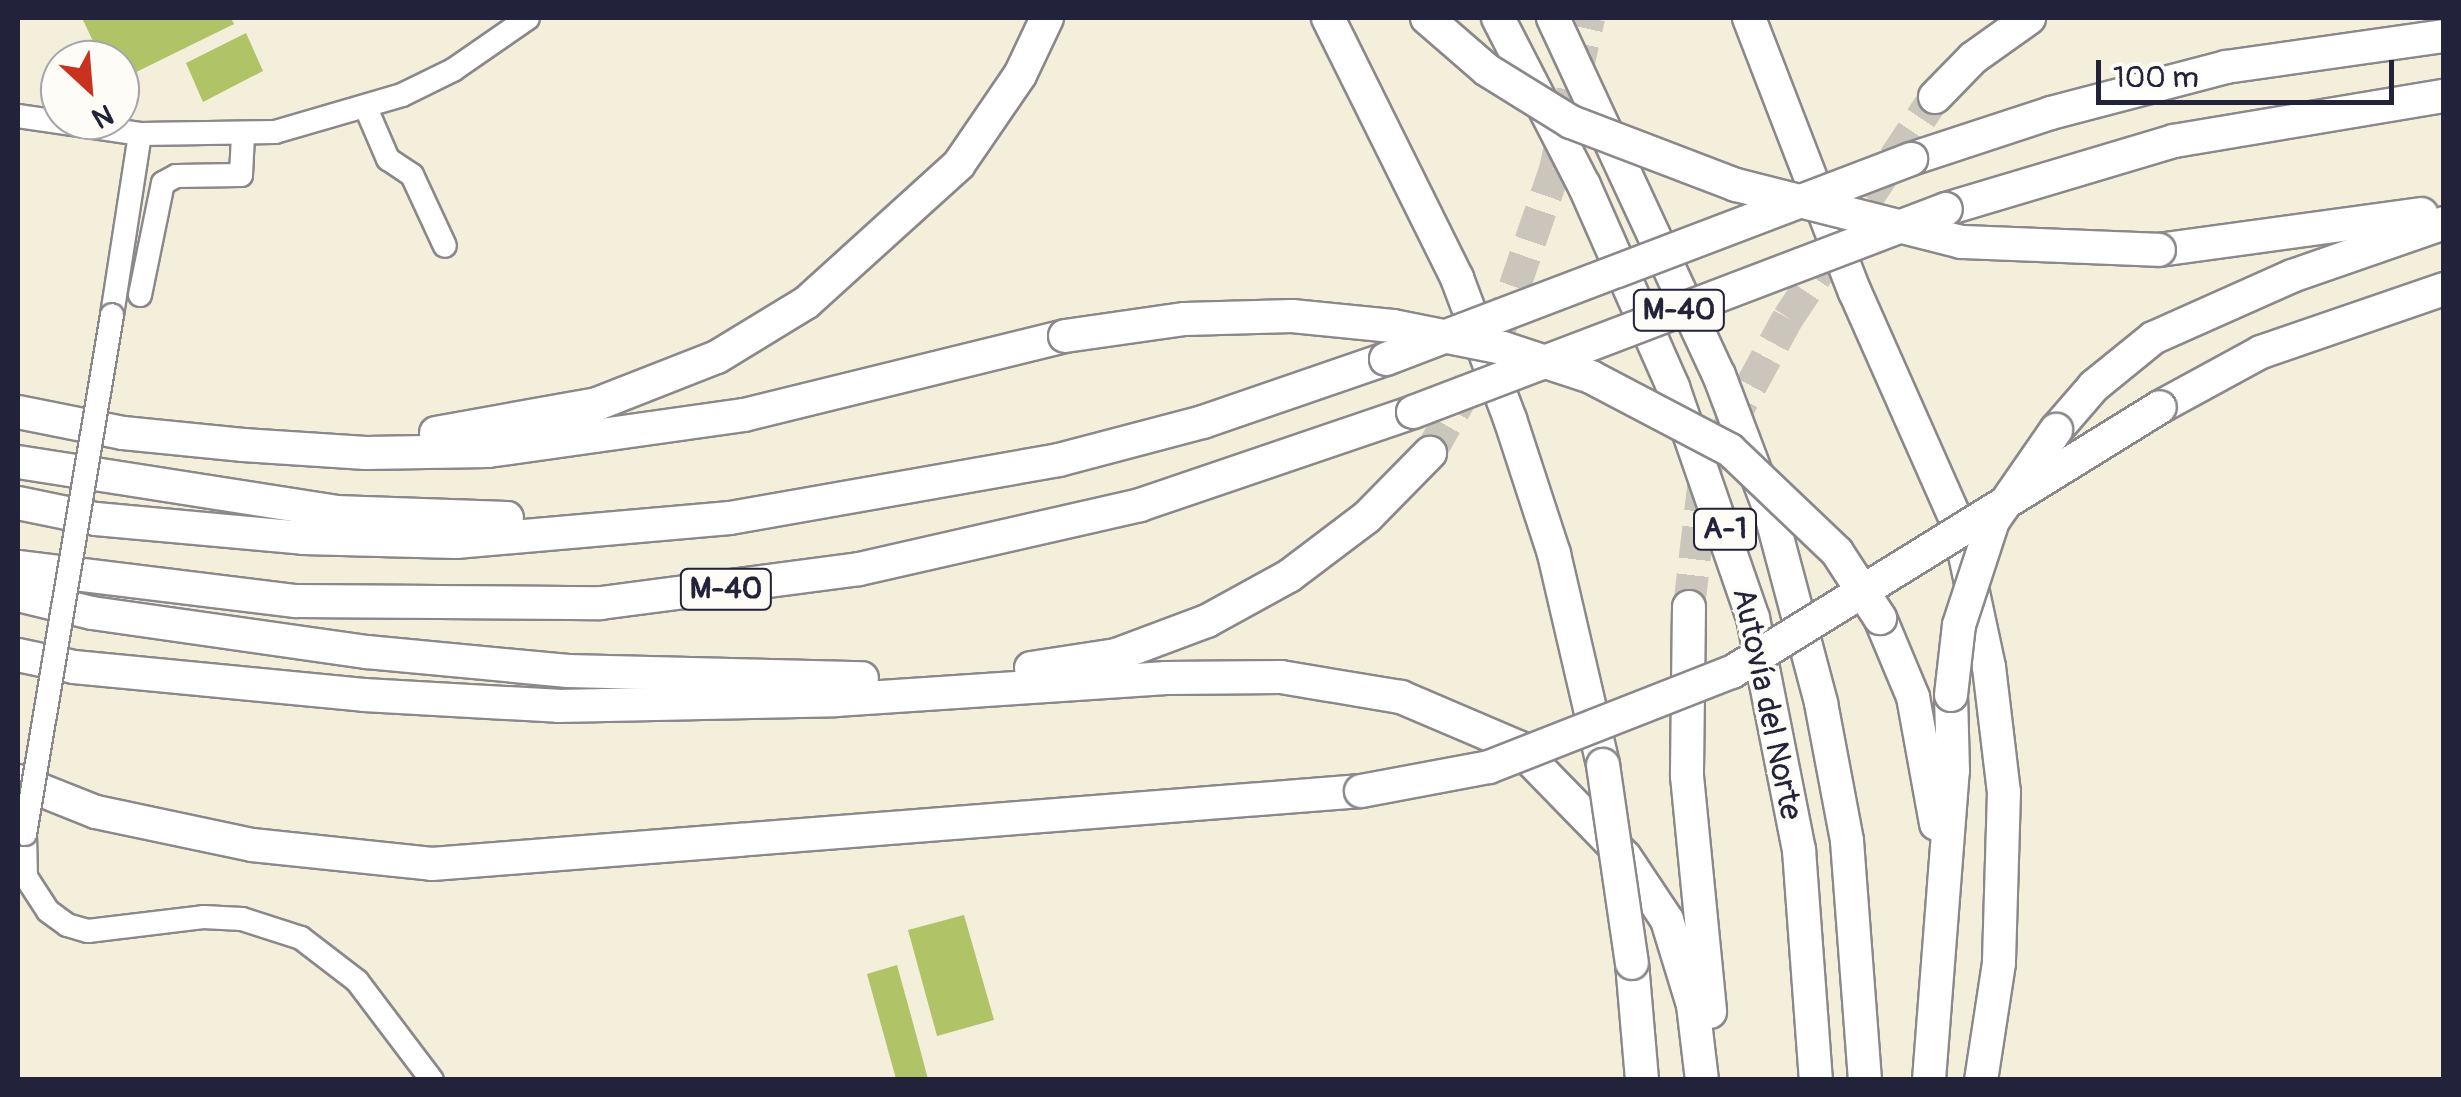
<!DOCTYPE html>
<html>
<head>
<meta charset="utf-8">
<style>
  body { margin:0 }
  #map { position:relative; width:2461px; height:1097px; overflow:hidden; background:#f4efdb; font-family:Pangolin,sans-serif }
  div>[style] { position:absolute }
  .green>* { inset:0; background:#b1c367 }
  .highway-tunnel>* { height:32px; margin-top:-16px; transform-origin:0; background:repeating-linear-gradient(90deg,#cac6bb 0 32px,transparent 0 48px) }
  .roads { filter:drop-shadow(2px 0 #8b888b) drop-shadow(-2px 0 #8b888b) drop-shadow(0 2px #8b888b) drop-shadow(0 -2px #8b888b) }
  .minor>* { height:22px; margin:-11px; padding:0 11px; transform-origin:11px; border-radius:11px; background:#fff }
  .highway>* { height:32px; margin:-16px; padding:0 16px; transform-origin:16px; border-radius:16px; background:#fff }
  .bridges { filter:drop-shadow(2px 0 #8b888b) drop-shadow(-2px 0 #8b888b) drop-shadow(0 2px #8b888b) drop-shadow(0 -2px #8b888b) }
  .minor-bridge>* { height:22px; margin:-11px; padding:0 11px; transform-origin:11px; border-radius:11px; background:#fff }
  .highway-bridge>* { height:32px; margin:-16px; padding:0 16px; transform-origin:16px; border-radius:16px; background:#fff }
  span { translate:-50% -50%; white-space:nowrap; text-align:center; line-height:1.15; -webkit-text-stroke:8px #fdfcf7; paint-order:stroke }
  .shield-label span { padding:2px 8px; background:#fdfcf7; border:2px solid; border-radius:8px; -webkit-text-stroke-width:0 }
  .shield-label { font-size:30px; color:#22223b; font-weight:700 }
  .street-label { font-size:32px; color:#22223b }
  .frame { position:absolute; inset:0; border:20px solid #22223b; pointer-events:none }
  .north { position:absolute; left:40px; top:40px; width:100px; height:100px; box-sizing:border-box; background:#fdfcf7; border:2px solid #a5a5ac; border-radius:50%; rotate:154deg; font-size:28px; font-weight:700; line-height:40px; text-align:center; color:#22223b }
  .north::after { content:''; display:block; margin:auto; width:35px; height:45px; background:#c8321e; clip-path:polygon(50% 0,100% 100%,50% 72%,0 100%) }
  .scale { position:absolute; left:2096px; top:60px; width:298px; height:45px; box-sizing:border-box; border:5px solid #22223b; border-top:0; padding-left:12px; font-size:30px; line-height:35px; white-space:nowrap; color:#22223b; -webkit-text-stroke:8px #fdfcf7; paint-order:stroke }
</style>
</head>
<body>
<div id="map">
  <div class="green">
    <div style="clip-path:polygon(82px 18px,231px 18px,234px 24px,120px 80px,120px 60px,102px 60px)"></div>
    <div style="clip-path:polygon(246px 33px,263px 71px,203px 102px,186px 63px)"></div>
    <div style="clip-path:polygon(964px 915px,994px 1020px,937px 1036px,908px 930px)"></div>
    <div style="clip-path:polygon(897px 965px,913px 1023px,928px 1079px,896px 1079px,867px 974px)"></div>
  </div>
  <div class="highway-tunnel">
    <div style="left:1499px;top:332px;width:172px;rotate:-71deg"></div>
    <div style="left:1555px;top:169px;width:155px;rotate:-77.3deg"></div>
    <div style="left:1430px;top:453px;width:85px;rotate:-60.4deg"></div>
    <div style="left:1689px;top:607px;width:138px;rotate:-83.3deg"></div>
    <div style="left:1705px;top:470px;width:173px;rotate:-61.4deg"></div>
    <div style="left:1788px;top:318px;width:265px;rotate:-56.4deg"></div>
  </div>
  <div class="roads">
    <div class="minor">
      <div style="left:366px;top:108px;width:56px;rotate:66.7deg"></div>
      <div style="left:388px;top:159px;width:29px;rotate:34deg"></div>
      <div style="left:412px;top:175px;width:78px;rotate:65.1deg"></div>
      <div style="left:18px;top:116px;width:123px;rotate:8.4deg"></div>
      <div style="left:140px;top:134px;width:135px;rotate:-0.8deg"></div>
      <div style="left:275px;top:132px;width:132px;rotate:-16.2deg"></div>
      <div style="left:402px;top:95px;width:57px;rotate:-26.1deg"></div>
      <div style="left:453px;top:70px;width:91px;rotate:-34.7deg"></div>
      <div style="left:140px;top:295px;width:114px;rotate:-78.4deg"></div>
      <div style="left:163px;top:183px;width:15px;rotate:-28deg"></div>
      <div style="left:176px;top:176px;width:65px;rotate:-0.9deg"></div>
      <div style="left:241px;top:175px;width:40px;rotate:-87.1deg"></div>
      <div style="left:112px;top:315px;width:183px;rotate:-81.2deg"></div>
      <div style="left:25px;top:834px;width:43px;rotate:88.7deg"></div>
      <div style="left:26px;top:877px;width:40px;rotate:57.1deg"></div>
      <div style="left:48px;top:911px;width:24px;rotate:36deg"></div>
      <div style="left:67px;top:925px;width:22px;rotate:16deg"></div>
      <div style="left:88px;top:931px;width:116px;rotate:-6.9deg"></div>
      <div style="left:203px;top:917px;width:39px;rotate:3deg"></div>
      <div style="left:242px;top:919px;width:62px;rotate:17.9deg"></div>
      <div style="left:301px;top:938px;width:71px;rotate:37.5deg"></div>
      <div style="left:357px;top:981px;width:124px;rotate:52.9deg"></div>
    </div>
    <div class="highway">
      <div style="left:1328px;top:18px;width:290px;rotate:63.6deg"></div>
      <div style="left:1457px;top:278px;width:151px;rotate:69.4deg"></div>
      <div style="left:1510px;top:419px;width:142px;rotate:71.9deg"></div>
      <div style="left:1554px;top:554px;width:217px;rotate:76.9deg"></div>
      <div style="left:1498px;top:18px;width:188px;rotate:62.8deg"></div>
      <div style="left:1584px;top:185px;width:221px;rotate:66.2deg"></div>
      <div style="left:1673px;top:387px;width:244px;rotate:70.9deg"></div>
      <div style="left:1753px;top:618px;width:237px;rotate:78.8deg"></div>
      <div style="left:1799px;top:850px;width:231px;rotate:85.8deg"></div>
      <div style="left:1553px;top:18px;width:394px;rotate:65.1deg"></div>
      <div style="left:1719px;top:375px;width:141px;rotate:69.3deg"></div>
      <div style="left:1769px;top:507px;width:203px;rotate:75.1deg"></div>
      <div style="left:1821px;top:703px;width:140px;rotate:79.3deg"></div>
      <div style="left:1847px;top:841px;width:240px;rotate:85.7deg"></div>
      <div style="left:1749px;top:18px;width:294px;rotate:68.9deg"></div>
      <div style="left:1855px;top:292px;width:257px;rotate:66.1deg"></div>
      <div style="left:1959px;top:527px;width:143px;rotate:77.9deg"></div>
      <div style="left:1989px;top:667px;width:126px;rotate:83.2deg"></div>
      <div style="left:2004px;top:792px;width:171px;rotate:91.7deg"></div>
      <div style="left:1999px;top:963px;width:118px;rotate:98.7deg"></div>
      <div style="left:1935px;top:97px;width:54px;rotate:-45.7deg"></div>
      <div style="left:1973px;top:58px;width:69px;rotate:-35.5deg"></div>
      <div style="left:1911px;top:159px;width:147px;rotate:-18.2deg"></div>
      <div style="left:2051px;top:113px;width:181px;rotate:-14.7deg"></div>
      <div style="left:2226px;top:67px;width:220px;rotate:-8.1deg"></div>
      <div style="left:1946px;top:209px;width:238px;rotate:-16.6deg"></div>
      <div style="left:2174px;top:141px;width:274px;rotate:-9.5deg"></div>
      <div style="left:2159px;top:250px;width:265px;rotate:-7.8deg"></div>
      <div style="left:2160px;top:407px;width:115px;rotate:-28.6deg"></div>
      <div style="left:2261px;top:352px;width:194px;rotate:-19deg"></div>
      <div style="left:18px;top:412px;width:107px;rotate:11.3deg"></div>
      <div style="left:123px;top:433px;width:121px;rotate:5.7deg"></div>
      <div style="left:243px;top:445px;width:123px;rotate:3.7deg"></div>
      <div style="left:366px;top:453px;width:122px;rotate:-0.9deg"></div>
      <div style="left:488px;top:451px;width:259px;rotate:-8deg"></div>
      <div style="left:744px;top:415px;width:331px;rotate:-13.8deg"></div>
      <div style="left:2056px;top:430px;width:58px;rotate:-49.2deg"></div>
      <div style="left:2094px;top:386px;width:76px;rotate:-39.1deg"></div>
      <div style="left:2153px;top:338px;width:152px;rotate:-24deg"></div>
      <div style="left:2292px;top:276px;width:161px;rotate:-19.2deg"></div>
      <div style="left:436px;top:433px;width:164px;rotate:-10.2deg"></div>
      <div style="left:597px;top:404px;width:129px;rotate:-21.4deg"></div>
      <div style="left:717px;top:357px;width:105px;rotate:-31.4deg"></div>
      <div style="left:807px;top:302px;width:205px;rotate:-42.2deg"></div>
      <div style="left:959px;top:164px;width:108px;rotate:-55.6deg"></div>
      <div style="left:1020px;top:75px;width:63px;rotate:-64.7deg"></div>
      <div style="left:18px;top:462px;width:322px;rotate:8.9deg"></div>
      <div style="left:336px;top:512px;width:171px;rotate:2deg"></div>
      <div style="left:18px;top:503px;width:80px;rotate:11.6deg"></div>
      <div style="left:96px;top:519px;width:208px;rotate:5.2deg"></div>
      <div style="left:303px;top:538px;width:153px;rotate:1.5deg"></div>
      <div style="left:456px;top:542px;width:275px;rotate:-5deg"></div>
      <div style="left:730px;top:518px;width:334px;rotate:-10deg"></div>
      <div style="left:1059px;top:460px;width:149px;rotate:-14.8deg"></div>
      <div style="left:1203px;top:422px;width:194px;rotate:-19deg"></div>
      <div style="left:18px;top:567px;width:280px;rotate:7deg"></div>
      <div style="left:296px;top:601px;width:305px;rotate:0.4deg"></div>
      <div style="left:601px;top:603px;width:260px;rotate:-7.5deg"></div>
      <div style="left:859px;top:569px;width:288px;rotate:-12.8deg"></div>
      <div style="left:1140px;top:505px;width:288px;rotate:-18.8deg"></div>
      <div style="left:18px;top:595px;width:76px;rotate:13.7deg"></div>
      <div style="left:92px;top:613px;width:278px;rotate:8.1deg"></div>
      <div style="left:367px;top:652px;width:202px;rotate:5.4deg"></div>
      <div style="left:568px;top:671px;width:294px;rotate:1.4deg"></div>
      <div style="left:1689px;top:607px;width:169px;rotate:90.7deg"></div>
      <div style="left:1687px;top:776px;width:237px;rotate:84.4deg"></div>
      <div style="left:1880px;top:618px;width:86px;rotate:67.3deg"></div>
      <div style="left:1913px;top:697px;width:129px;rotate:79.7deg"></div>
      <div style="left:18px;top:655px;width:57px;rotate:12.1deg"></div>
      <div style="left:74px;top:667px;width:291px;rotate:5.5deg"></div>
      <div style="left:364px;top:695px;width:194px;rotate:3.2deg"></div>
      <div style="left:558px;top:706px;width:278px;rotate:-1.2deg"></div>
      <div style="left:836px;top:700px;width:331px;rotate:-3.8deg"></div>
      <div style="left:1166px;top:678px;width:115px;rotate:-0.5deg"></div>
      <div style="left:1281px;top:677px;width:122px;rotate:9.5deg"></div>
      <div style="left:1401px;top:697px;width:127px;rotate:23.1deg"></div>
      <div style="left:1518px;top:747px;width:153px;rotate:45.8deg"></div>
      <div style="left:1625px;top:857px;width:76px;rotate:56.3deg"></div>
      <div style="left:1667px;top:920px;width:89px;rotate:73deg"></div>
      <div style="left:1693px;top:1005px;width:76px;rotate:83.2deg"></div>
      <div style="left:1031px;top:668px;width:86px;rotate:-8.7deg"></div>
      <div style="left:1116px;top:655px;width:97px;rotate:-20.5deg"></div>
      <div style="left:1207px;top:621px;width:94px;rotate:-28.8deg"></div>
      <div style="left:1289px;top:576px;width:98px;rotate:-37.1deg"></div>
      <div style="left:1367px;top:517px;width:90px;rotate:-45.5deg"></div>
      <div style="left:18px;top:781px;width:84px;rotate:21.7deg"></div>
      <div style="left:96px;top:812px;width:159px;rotate:11.9deg"></div>
      <div style="left:252px;top:845px;width:181px;rotate:6deg"></div>
      <div style="left:432px;top:864px;width:932px;rotate:-4.49deg"></div>
      <div style="left:1632px;top:963px;width:117px;rotate:85.1deg"></div>
      <div style="left:1929px;top:1080px;width:310px;rotate:-85.6deg"></div>
      <div style="left:1953px;top:771px;width:76px;rotate:-91.5deg"></div>
    </div>
  </div>
  <div class="bridges">
    <div class="minor-bridge">
      <div style="left:25px;top:834px;width:526px;rotate:-80.48deg"></div>
    </div>
    <div class="highway-bridge">
      <div style="left:1427px;top:18px;width:79px;rotate:40.9deg"></div>
      <div style="left:1487px;top:70px;width:99px;rotate:31.8deg"></div>
      <div style="left:1571px;top:122px;width:177px;rotate:20.9deg"></div>
      <div style="left:1736px;top:185px;width:232px;rotate:14.2deg"></div>
      <div style="left:1961px;top:242px;width:198px;rotate:2.3deg"></div>
      <div style="left:1065px;top:336px;width:121px;rotate:-8.1deg"></div>
      <div style="left:1185px;top:319px;width:107px;rotate:-1.6deg"></div>
      <div style="left:1292px;top:316px;width:101px;rotate:5.7deg"></div>
      <div style="left:1393px;top:326px;width:112px;rotate:11.3deg"></div>
      <div style="left:1503px;top:348px;width:93px;rotate:18.2deg"></div>
      <div style="left:1591px;top:377px;width:157px;rotate:27.7deg"></div>
      <div style="left:1730px;top:450px;width:148px;rotate:43.6deg"></div>
      <div style="left:1837px;top:552px;width:79px;rotate:56.9deg"></div>
      <div style="left:1386px;top:359px;width:562px;rotate:-20.85deg"></div>
      <div style="left:1413px;top:412px;width:570px;rotate:-20.85deg"></div>
      <div style="left:1951px;top:695px;width:70px;rotate:-83.5deg"></div>
      <div style="left:1959px;top:625px;width:109px;rotate:-71.9deg"></div>
      <div style="left:1993px;top:521px;width:111px;rotate:-55.3deg"></div>
      <div style="left:1603px;top:765px;width:200px;rotate:81.7deg"></div>
      <div style="left:1361px;top:791px;width:130px;rotate:-10.6deg"></div>
      <div style="left:1489px;top:767px;width:261px;rotate:-21.4deg"></div>
      <div style="left:1732px;top:672px;width:503px;rotate:-31.76deg"></div>
    </div>
  </div>
  <div class="shield-label">
    <span style="left:1679px;top:310px">M-40</span>
    <span style="left:1725px;top:529px">A-1</span>
    <span style="left:726px;top:589px">M-40</span>
  </div>
  <div class="street-label">
    <span style="left:1767px;top:704px;rotate:78deg">Autovía del Norte</span>
  </div>
  <div class="frame"></div>
  <div class="north">N</div>
  <div class="scale">100 m</div>
</div>
</body>
</html>
